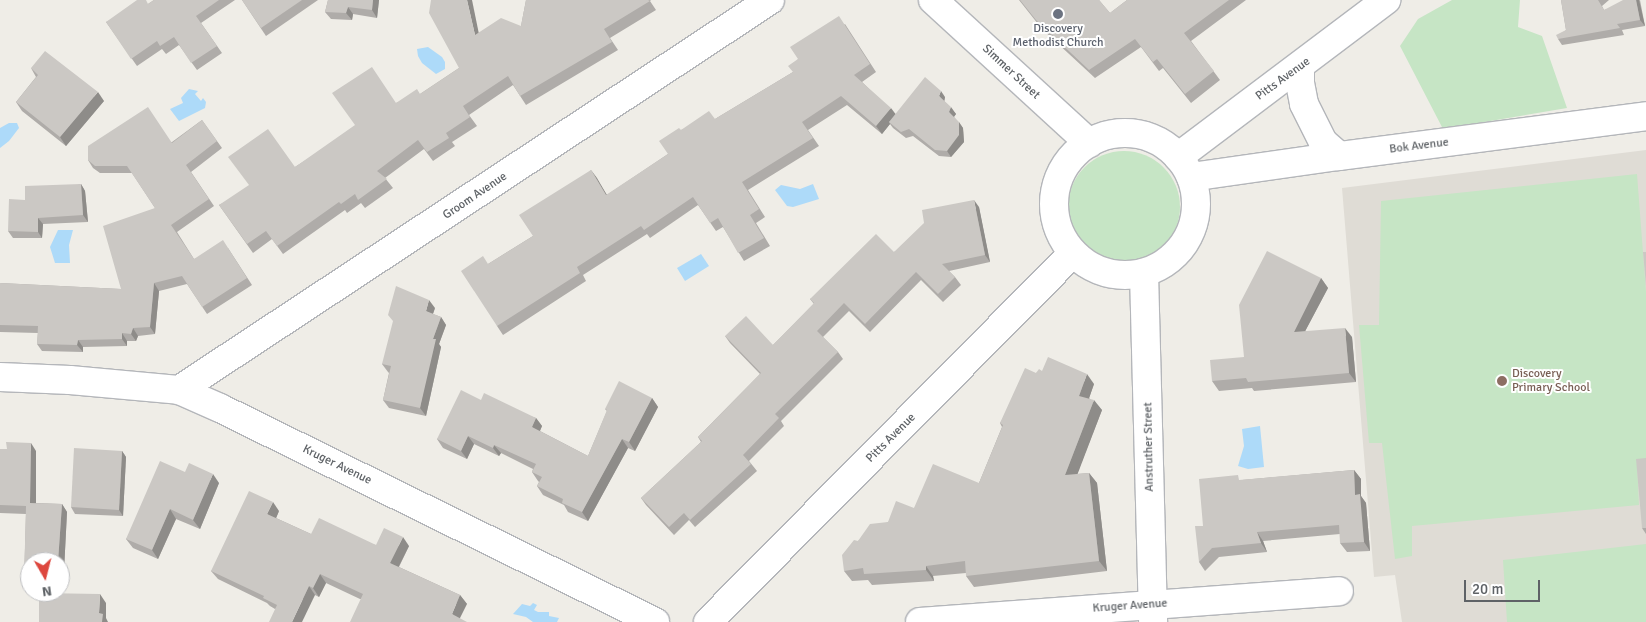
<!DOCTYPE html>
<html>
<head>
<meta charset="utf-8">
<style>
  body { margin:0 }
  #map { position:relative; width:1646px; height:622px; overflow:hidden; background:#efede7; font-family:Signika,sans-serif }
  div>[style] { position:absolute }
  .education>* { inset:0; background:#dfdcd5 }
  .green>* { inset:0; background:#c6e5c5 }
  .round { border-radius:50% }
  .water>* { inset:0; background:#addaf9 }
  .roads { filter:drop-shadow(1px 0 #b4b6ba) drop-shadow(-1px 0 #b4b6ba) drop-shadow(0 1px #b4b6ba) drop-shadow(0 -1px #b4b6ba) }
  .minor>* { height:28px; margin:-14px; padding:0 14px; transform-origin:14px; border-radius:14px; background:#fff }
  .minor>.ring { margin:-14px; padding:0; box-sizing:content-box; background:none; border:28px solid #fff; border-radius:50% }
  .wall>* { inset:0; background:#afaca9 }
  .shaded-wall>* { inset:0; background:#8e8c89 }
  .building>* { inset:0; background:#cbc8c4 }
  .dots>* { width:14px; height:14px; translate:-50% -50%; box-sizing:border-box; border:2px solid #fff; border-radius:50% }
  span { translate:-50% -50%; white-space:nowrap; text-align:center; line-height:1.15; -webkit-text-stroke:4px #fff; paint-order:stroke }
  .worship-label { font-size:12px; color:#5b616d }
  .street-label { font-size:12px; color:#5e6266 }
  .education-label { font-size:12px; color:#785e54 }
  .left { translate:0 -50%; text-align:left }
  .north { position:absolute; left:20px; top:552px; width:50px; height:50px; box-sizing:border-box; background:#fff; border:1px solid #bfc0c2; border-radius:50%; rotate:172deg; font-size:14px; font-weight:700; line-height:20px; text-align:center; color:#5e6266 }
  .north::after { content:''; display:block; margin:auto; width:18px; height:22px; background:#dd473e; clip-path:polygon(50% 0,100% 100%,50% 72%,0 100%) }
  .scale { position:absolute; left:1464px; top:580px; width:76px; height:22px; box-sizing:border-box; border:2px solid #5e6266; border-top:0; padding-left:6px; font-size:15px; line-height:18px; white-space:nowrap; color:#5e6266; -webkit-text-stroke:4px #fff; paint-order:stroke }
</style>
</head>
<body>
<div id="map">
  <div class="education">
    <div style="clip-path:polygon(1646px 150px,1646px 622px,1402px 622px,1395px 575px,1374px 577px,1342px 188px)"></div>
  </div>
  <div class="green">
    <div style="clip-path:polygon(1452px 0,1520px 0,1518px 27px,1542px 36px,1567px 108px,1443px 129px,1400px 46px,1418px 19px)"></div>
    <div class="round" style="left:1068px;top:151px;width:112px;height:112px"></div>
    <div style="clip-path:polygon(1637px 174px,1646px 292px,1646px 460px,1637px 461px,1639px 505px,1412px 526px,1412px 556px,1395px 559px,1382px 443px,1369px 443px,1359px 325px,1379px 325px,1381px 201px)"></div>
    <div style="clip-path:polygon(1646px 544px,1646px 622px,1507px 622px,1503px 560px)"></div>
  </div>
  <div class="water">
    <div style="clip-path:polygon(428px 47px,442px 57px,445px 62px,445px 69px,436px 74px,422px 63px,418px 56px,417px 49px)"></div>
    <div style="clip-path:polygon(189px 89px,198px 91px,195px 94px,201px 101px,203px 98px,206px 102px,205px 108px,179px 121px,170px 109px,183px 103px,181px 98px)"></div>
    <div style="clip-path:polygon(9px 123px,17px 123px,19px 128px,9px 141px,0 148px,0 128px)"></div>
    <div style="clip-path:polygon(813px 184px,819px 199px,793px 207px,787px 206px,775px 190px,781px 185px,800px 189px)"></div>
    <div style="clip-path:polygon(58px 230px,73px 230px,69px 245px,70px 263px,55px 263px,50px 247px)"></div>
    <div style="clip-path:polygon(701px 254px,709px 266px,685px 281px,677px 268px)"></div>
    <div style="clip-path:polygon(1260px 426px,1264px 467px,1248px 469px,1238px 466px,1244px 446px,1242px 429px)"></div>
    <div style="clip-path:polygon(533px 603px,537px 605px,534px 610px,538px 612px,549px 612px,549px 616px,559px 618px,557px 622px,533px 622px,526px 617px,513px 614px,522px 604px,530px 606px)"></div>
  </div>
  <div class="roads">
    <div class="minor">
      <div style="left:933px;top:0;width:212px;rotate:42.5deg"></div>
      <div style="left:1300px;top:67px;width:16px;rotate:90deg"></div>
      <div style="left:1300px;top:83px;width:21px;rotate:79deg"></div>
      <div style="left:1304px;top:104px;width:42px;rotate:63.4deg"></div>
      <div style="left:1323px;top:142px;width:21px;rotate:41deg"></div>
      <div class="ring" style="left:1054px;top:133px;width:114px;height:114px"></div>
      <div style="left:1178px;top:157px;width:261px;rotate:-37deg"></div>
      <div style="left:1191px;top:177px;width:149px;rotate:-8.1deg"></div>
      <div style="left:1339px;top:156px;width:310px;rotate:-7.4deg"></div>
      <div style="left:1144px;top:273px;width:349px;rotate:88.5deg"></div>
      <div style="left:0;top:377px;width:70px;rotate:2.5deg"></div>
      <div style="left:70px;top:380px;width:109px;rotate:5.2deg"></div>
      <div style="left:179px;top:390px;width:45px;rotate:23.7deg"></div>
      <div style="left:220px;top:408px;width:485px;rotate:26.2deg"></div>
      <div style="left:179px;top:390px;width:708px;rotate:-33.42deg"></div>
      <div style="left:708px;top:622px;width:519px;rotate:-45.31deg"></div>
      <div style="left:920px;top:622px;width:420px;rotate:-4.2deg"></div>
    </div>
  </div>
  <div class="wall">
    <div style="clip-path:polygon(154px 0,235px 0,201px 23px,222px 53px,197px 70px,179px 45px,166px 54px,162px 49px,137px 66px,106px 22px,148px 4px)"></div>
    <div style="clip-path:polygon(242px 0,318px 0,266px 36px)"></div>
    <div style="clip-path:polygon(328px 0,379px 0,377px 18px,353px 14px,352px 20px,331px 19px,325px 12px)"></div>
    <div style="clip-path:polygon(526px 0,651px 0,650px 1px,656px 10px,610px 38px,618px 50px,526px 105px,513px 85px,469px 115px,477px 126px,452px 142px,455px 146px,433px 161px,424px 149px,385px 178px,393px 188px,365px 208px,361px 203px,347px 213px,345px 210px,283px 254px,272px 239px,253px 253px,219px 205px,295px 167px,396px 103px,420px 94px,459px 68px,479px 33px,521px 26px)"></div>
    <div style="clip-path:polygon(1019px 0,1099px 0,1110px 13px,1127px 0,1246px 0,1191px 41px,1220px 80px,1191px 103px,1163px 68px,1159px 71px,1141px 47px,1095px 78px,1042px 29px)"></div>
    <div style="clip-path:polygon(1561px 0,1609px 0,1602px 6px,1604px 10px,1640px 0,1645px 26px,1622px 30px,1624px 35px,1562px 45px,1558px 39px,1566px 30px)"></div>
    <div style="clip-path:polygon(845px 24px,876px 72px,862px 82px,895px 114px,945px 97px,944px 101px,956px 114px,954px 117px,963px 128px,964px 142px,951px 157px,939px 156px,913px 136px,906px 138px,893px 128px,890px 124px,882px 134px,847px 105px,808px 130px,819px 146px,748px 190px,765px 217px,756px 223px,770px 246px,744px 261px,723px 227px,716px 231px,698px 205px,650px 238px,647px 234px,583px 275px,586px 281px,503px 335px,497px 326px,488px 264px,533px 236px,591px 170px,607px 195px,668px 154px,681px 130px,715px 119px,793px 72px,798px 59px)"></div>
    <div style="clip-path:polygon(31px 68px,104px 101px,66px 146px,22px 111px,16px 102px,36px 77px)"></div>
    <div style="clip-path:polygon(202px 120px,222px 148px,191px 172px,214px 206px,177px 232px,194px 259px,228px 248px,252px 285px,207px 314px,187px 284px,159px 291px,155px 334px,138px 336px,136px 341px,127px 341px,127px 346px,83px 347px,83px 352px,42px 351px,37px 344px,38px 333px,0 332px,0 283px,121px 289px,155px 208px,132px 173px,100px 173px,93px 168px,88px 160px,172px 142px)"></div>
    <div style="clip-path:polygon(81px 184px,85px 191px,88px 222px,43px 224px,42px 238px,13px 238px,8px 231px,25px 200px)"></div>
    <div style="clip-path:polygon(979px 207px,990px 262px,949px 271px,955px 277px,961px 285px,943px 302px,921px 280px,870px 332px,849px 311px,823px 337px,838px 352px,843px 359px,781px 421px,784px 426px,749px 461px,757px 471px,695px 527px,689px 520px,674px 535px,646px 505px,641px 498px,701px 442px,698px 437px,760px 374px,730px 343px,725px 336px,773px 345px,814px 304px,810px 299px,894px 252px)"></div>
    <div style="clip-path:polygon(1321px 278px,1328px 288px,1305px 331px,1352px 337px,1356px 382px,1254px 391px,1252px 388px,1219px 391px,1212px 381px,1244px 357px)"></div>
    <div style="clip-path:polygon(435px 308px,433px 314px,441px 317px,446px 325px,439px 344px,441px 347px,426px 416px,389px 408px,383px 400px,389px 373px,388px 372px,382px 364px)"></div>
    <div style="clip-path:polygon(1042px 371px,1094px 384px,1089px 398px,1102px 410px,1077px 474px,1089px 473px,1097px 483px,1107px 571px,974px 587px,966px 576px,966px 573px,933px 576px,934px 581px,872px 585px,868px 580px,852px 581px,844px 571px,858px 541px,888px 522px,914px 508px,979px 483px,1002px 427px,1000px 423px,1036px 373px)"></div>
    <div style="clip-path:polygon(652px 398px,658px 407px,635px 451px,628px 448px,588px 521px,568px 512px,564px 505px,543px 495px,537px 486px,539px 482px,538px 481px,532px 472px,533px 469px,501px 453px,499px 456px,474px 444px,467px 459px,443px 448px,437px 439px,481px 400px,536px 418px,542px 426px,540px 431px,588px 456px,607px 411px,605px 409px)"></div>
    <div style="clip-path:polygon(0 449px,36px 451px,36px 503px,62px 504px,67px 512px,63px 590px,60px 590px,60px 562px,30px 562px,30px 589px,24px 581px,26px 514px,0 513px)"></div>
    <div style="clip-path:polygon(122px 451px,126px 457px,123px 516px,75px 514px,71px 507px)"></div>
    <div style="clip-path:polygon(1646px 458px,1646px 534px,1642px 528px)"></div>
    <div style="clip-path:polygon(1354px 470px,1361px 479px,1361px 496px,1366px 503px,1370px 551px,1347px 552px,1340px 543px,1340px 534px,1263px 541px,1267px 552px,1219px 557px,1205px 571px,1199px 562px,1203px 526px,1242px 480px)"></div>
    <div style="clip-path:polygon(185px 472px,219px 483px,200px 529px,176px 519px,158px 559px,133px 548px,126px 539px)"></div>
    <div style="clip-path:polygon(279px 511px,276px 518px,311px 534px,376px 545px,409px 546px,399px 567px,460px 595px,467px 604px,360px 599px,326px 583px,319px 597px,315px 595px,275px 609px,270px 606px,267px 603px,218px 579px,211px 571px)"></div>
  </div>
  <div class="shaded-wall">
    <div style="clip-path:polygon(373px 0,379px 0,377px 18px,372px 10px)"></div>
    <div style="clip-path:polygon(467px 0,472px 0,481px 44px,475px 35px)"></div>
    <div style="clip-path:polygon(1636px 0,1639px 0,1645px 26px,1640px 20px)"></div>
    <div style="clip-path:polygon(348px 7px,353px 14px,352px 20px,346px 13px)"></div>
    <div style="clip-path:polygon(941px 91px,945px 97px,944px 103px,939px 96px)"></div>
    <div style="clip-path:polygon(98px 92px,104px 101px,66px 146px,60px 137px)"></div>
    <div style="clip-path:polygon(951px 107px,956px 114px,953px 118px,949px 112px)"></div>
    <div style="clip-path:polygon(891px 108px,897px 116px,889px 122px,890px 124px,882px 134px,876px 126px)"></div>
    <div style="clip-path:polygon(959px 122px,963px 128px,964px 142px,951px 157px,947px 151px)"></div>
    <div style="clip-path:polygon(591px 170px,597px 178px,612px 204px,606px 195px)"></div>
    <div style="clip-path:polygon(81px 184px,85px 191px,88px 222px,83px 215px)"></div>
    <div style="clip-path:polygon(974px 200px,979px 207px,990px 262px,985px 255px)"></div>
    <div style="clip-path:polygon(38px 218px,43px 224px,42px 238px,38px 232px)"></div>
    <div style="clip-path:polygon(1321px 278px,1328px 288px,1300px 341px,1294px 332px)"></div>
    <div style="clip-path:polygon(154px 283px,159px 291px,155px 334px,150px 327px)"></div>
    <div style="clip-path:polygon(429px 300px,435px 308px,431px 319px,426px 311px)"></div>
    <div style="clip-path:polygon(441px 317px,446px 325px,439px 344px,441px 347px,426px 416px,420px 408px,433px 339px)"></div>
    <div style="clip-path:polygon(133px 328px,138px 336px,136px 341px,131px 334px)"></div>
    <div style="clip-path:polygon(1345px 328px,1352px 337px,1356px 382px,1349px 373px)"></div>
    <div style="clip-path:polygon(122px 333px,127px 341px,127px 346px,122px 339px)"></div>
    <div style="clip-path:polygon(78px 340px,83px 347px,83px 352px,77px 345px)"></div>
    <div style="clip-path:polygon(1087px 374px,1094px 384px,1086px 407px,1079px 396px)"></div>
    <div style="clip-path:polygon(652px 398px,658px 407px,635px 451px,629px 442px)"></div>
    <div style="clip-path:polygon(1094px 400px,1102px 410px,1073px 486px,1065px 475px)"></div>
    <div style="clip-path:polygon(536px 418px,542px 426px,538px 435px,532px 427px)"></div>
    <div style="clip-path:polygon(468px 436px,474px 444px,467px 459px,461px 451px)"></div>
    <div style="clip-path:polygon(622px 439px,628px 448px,588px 521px,582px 512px)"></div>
    <div style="clip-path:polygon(31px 443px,36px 451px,36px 512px,30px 503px)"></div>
    <div style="clip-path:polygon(494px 445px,501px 453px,499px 456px,493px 448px)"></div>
    <div style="clip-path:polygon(122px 451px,126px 457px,123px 516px,119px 510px)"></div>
    <div style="clip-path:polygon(1354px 470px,1361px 479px,1361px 496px,1366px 503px,1370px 551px,1364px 542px,1355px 495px)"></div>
    <div style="clip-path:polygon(1089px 473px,1097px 483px,1107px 571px,1099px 561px)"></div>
    <div style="clip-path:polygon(213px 474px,219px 483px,200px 529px,193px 520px)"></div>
    <div style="clip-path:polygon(273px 502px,279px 511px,274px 523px,267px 514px)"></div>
    <div style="clip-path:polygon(62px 504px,67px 512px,63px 590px,60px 585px,60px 562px,58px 562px)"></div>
    <div style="clip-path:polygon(170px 509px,176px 519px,158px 559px,152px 550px)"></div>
    <div style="clip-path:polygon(1257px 532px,1263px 541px,1267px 552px,1261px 543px)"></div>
    <div style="clip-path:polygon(403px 537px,409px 546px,396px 572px,390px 563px)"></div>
    <div style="clip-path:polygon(926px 566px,933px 576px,934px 581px,926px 570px)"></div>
    <div style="clip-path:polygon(320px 574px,326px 583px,319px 597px,313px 588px)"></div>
    <div style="clip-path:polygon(309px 586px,315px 595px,302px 622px,292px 622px)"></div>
    <div style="clip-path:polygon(100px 594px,106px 603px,106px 618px,108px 622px,102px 622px,99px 613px)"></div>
    <div style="clip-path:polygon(460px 595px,467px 604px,458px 622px,452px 614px)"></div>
  </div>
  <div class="building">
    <div style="clip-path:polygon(137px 0,146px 0,148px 4px,154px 0,219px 0,196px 16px,217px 46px,191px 63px,174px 37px,160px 46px,157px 41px,131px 59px,106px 22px)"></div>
    <div style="clip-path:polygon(242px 0,302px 0,261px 28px)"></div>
    <div style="clip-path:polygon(328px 0,373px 0,372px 10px,348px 7px,346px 13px,325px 12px)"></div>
    <div style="clip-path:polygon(431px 0,467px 0,475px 35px,501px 18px,521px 26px,526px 0,648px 0,650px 1px,604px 29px,612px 42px,520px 96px,508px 76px,463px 106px,470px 117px,446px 133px,449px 138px,427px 152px,418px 140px,377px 171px,387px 179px,358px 200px,355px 194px,341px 204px,339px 202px,277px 246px,266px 231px,247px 244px,219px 205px,249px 185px,228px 157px,268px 129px,295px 167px,355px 125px,332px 93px,372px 67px,396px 103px,417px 89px,420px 94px,459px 68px,429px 13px)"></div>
    <div style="clip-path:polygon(1020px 0,1099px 0,1110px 13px,1127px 0,1229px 0,1184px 33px,1214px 71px,1185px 94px,1157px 59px,1153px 62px,1135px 39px,1089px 70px,1036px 20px)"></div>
    <div style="clip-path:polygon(1561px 0,1598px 0,1604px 10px,1623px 0,1636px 0,1640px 20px,1617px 24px,1620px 28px,1558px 39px,1556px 35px,1566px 30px)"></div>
    <div style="clip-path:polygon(839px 16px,870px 64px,854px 75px,891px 108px,876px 126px,841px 96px,802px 122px,813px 138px,742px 182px,759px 209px,750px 215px,764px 238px,738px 253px,718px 218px,710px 223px,693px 197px,644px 230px,641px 226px,577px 267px,580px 273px,497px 326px,461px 271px,483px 256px,488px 264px,533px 236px,519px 215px,591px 170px,606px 195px,668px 154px,659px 141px,679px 128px,681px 130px,709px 111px,715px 119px,793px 72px,788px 66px,798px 59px,790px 47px)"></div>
    <div style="clip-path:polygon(45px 51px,98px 92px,60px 137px,16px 102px,38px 75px,31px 68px)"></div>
    <div style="clip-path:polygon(925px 77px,941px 91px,939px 96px,951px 107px,949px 112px,959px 122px,959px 135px,947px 151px,935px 150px,909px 129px,901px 132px,889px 122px)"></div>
    <div style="clip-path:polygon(148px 107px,172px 143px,202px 120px,217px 141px,186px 165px,209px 199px,171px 225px,194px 259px,223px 240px,247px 278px,202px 307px,182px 276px,154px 283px,150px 327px,133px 328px,131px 334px,122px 333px,122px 339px,78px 340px,77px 345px,37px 344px,38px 326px,0 325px,0 283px,121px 289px,103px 226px,155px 208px,127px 166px,95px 166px,88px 160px,88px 146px)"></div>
    <div style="clip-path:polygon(81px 184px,83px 215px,38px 218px,38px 232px,8px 231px,9px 199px,25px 200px,25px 186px)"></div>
    <div style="clip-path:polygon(974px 200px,985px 255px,942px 264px,955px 277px,938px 294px,916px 272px,865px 324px,844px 303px,817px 331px,838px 352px,775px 414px,779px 418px,743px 455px,751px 464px,690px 520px,684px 513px,669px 527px,641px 498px,702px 441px,698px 437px,761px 373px,725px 336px,746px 316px,773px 345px,814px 303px,810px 299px,876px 234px,894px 252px,924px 223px,922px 210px)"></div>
    <div style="clip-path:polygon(1267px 251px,1321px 278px,1294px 332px,1345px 328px,1349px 373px,1248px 382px,1246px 378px,1212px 381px,1210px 360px,1244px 357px,1239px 305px)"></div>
    <div style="clip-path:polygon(1643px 252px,1646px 252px,1646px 286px)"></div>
    <div style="clip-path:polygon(396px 286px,429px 300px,426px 311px,441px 317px,433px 339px,436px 339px,420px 408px,383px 400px,391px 366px,382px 364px,393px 321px,388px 315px)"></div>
    <div style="clip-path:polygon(1048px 357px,1087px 374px,1079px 396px,1094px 400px,1065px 475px,1089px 473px,1099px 561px,966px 576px,965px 561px,926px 566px,926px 570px,864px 574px,863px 568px,844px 571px,842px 555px,854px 540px,858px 541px,870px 524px,888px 522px,896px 501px,914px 508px,933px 464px,979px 483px,1003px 425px,1000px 423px,1025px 368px,1036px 373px,1039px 369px,1042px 371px)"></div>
    <div style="clip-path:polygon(619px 381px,652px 398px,629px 442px,622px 439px,582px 512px,562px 503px,563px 499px,537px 486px,542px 477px,532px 472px,536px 464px,494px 445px,493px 448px,468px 436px,461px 451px,437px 439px,461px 390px,481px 400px,484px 393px,536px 418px,532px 427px,588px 456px,607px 410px,605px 409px)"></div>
    <div style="clip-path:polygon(6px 442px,31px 443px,30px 503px,62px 504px,58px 562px,30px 562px,30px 581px,24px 581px,26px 506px,0 505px,0 449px,7px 449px)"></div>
    <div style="clip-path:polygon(74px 448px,122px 451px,119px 510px,71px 507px)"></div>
    <div style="clip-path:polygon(1646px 458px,1646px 528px,1642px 528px,1636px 459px)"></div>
    <div style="clip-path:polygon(160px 461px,185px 472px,189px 463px,213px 474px,193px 520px,170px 509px,152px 550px,126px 539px)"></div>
    <div style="clip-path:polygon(1354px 470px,1355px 495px,1360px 494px,1364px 542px,1340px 543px,1339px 525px,1257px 532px,1261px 543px,1212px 548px,1199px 562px,1195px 526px,1203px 526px,1199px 479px,1238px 475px,1239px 480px)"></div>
    <div style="clip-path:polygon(249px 491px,273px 502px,267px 514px,311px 534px,319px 518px,376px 545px,384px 528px,403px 537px,390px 563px,460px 595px,452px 614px,467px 622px,350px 622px,363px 594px,320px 574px,313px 588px,309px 586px,292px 622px,269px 622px,277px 605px,263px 598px,264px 596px,211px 571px)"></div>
    <div style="clip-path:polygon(39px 593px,100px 594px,99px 613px,103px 614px,102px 622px,39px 622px)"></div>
  </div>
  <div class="dots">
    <div style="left:1058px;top:14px;background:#6b7280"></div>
    <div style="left:1502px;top:381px;background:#8d6e63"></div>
  </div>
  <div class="worship-label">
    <span style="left:1058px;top:36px">Discovery<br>Methodist Church</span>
  </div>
  <div class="street-label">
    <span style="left:1011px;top:72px;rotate:43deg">Simmer Street</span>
    <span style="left:1283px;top:79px;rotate:-36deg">Pitts Avenue</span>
    <span style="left:1419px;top:146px;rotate:-7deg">Bok Avenue</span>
    <span style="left:475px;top:196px;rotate:-34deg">Groom Avenue</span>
    <span style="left:891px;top:438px;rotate:-45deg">Pitts Avenue</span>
    <span style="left:1149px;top:447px;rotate:-91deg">Anstruther Street</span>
    <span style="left:337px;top:465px;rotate:26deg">Kruger Avenue</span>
    <span style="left:1130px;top:606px;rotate:-4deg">Kruger Avenue</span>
  </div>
  <div class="education-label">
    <span class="left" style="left:1512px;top:381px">Discovery<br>Primary School</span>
  </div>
  <div class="north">N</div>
  <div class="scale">20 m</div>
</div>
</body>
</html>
